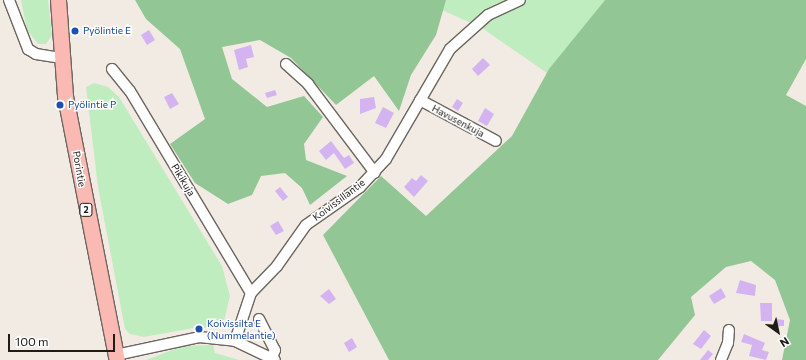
<!DOCTYPE html>
<html>
<head>
<meta charset="utf-8">
<style>
  body { margin:0 }
  #map { position:relative; width:806px; height:360px; overflow:hidden; background:#f2ebe4; font-family:Commissioner,sans-serif }
  div>[style] { position:absolute }
  .green>* { inset:0; background:#bfedc0 }
  .forest>* { inset:0; background:#92c694 }
  .building>* { inset:0; background:#d4b4f0 }
  .roads { filter:drop-shadow(1px 0 #6d6660) drop-shadow(-1px 0 #6d6660) drop-shadow(0 1px #6d6660) drop-shadow(0 -1px #6d6660) }
  .minor>* { height:10px; margin:-5px; padding:0 5px; transform-origin:5px; border-radius:5px; background:#fff }
  .highway>* { height:15px; margin:-7.5px; padding:0 7.5px; transform-origin:7.5px; border-radius:7.5px; background:#fbb9b4 }
  .dots>* { width:11px; height:11px; translate:-50% -50%; box-sizing:border-box; border:2px solid #fff; border-radius:50% }
  span { translate:-50% -50%; white-space:nowrap; text-align:center; line-height:1.15; -webkit-text-stroke:3px #fff; paint-order:stroke }
  .shield-label span { padding:1px 3px; background:#fff; border:1px solid; border-radius:3px; -webkit-text-stroke-width:0 }
  .shield-label { font-size:9px; color:#1e1b19; font-weight:700 }
  .transit-label { font-size:10px; color:#164399 }
  .left { translate:0 -50%; text-align:left }
  .street-label { font-size:10px; color:#1e1b19 }
  .north { position:absolute; left:758px; top:312px; width:40px; height:40px; -webkit-text-stroke:3px #fff; paint-order:stroke; rotate:147deg; font-size:11px; font-weight:700; line-height:16px; text-align:center; color:#1e1b19 }
  .north::after { content:''; display:block; margin:auto; width:14px; height:18px; background:#1e1b19; clip-path:polygon(50% 0,100% 100%,50% 72%,0 100%) }
  .scale { position:absolute; left:8px; top:334px; width:107px; height:18px; box-sizing:border-box; border:2px solid #1e1b19; border-top:0; padding-left:5px; font-size:12px; line-height:14px; white-space:nowrap; color:#1e1b19; -webkit-text-stroke:3px #fff; paint-order:stroke }
</style>
</head>
<body>
<div id="map">
  <div class="green">
    <div style="clip-path:polygon(21px 0,48px 0,52px 35px,46px 44px,38px 44px,27px 30px)"></div>
    <div style="clip-path:polygon(446px 0,605px 0,547px 73px,482px 28px,442px 10px)"></div>
    <div style="clip-path:polygon(94px 83px,108px 87px,119px 97px,222px 266px,230px 296px,223px 325px,216px 329px,199px 327px,144px 337px,130px 334px,125px 329px,98px 187px,86px 87px)"></div>
    <div style="clip-path:polygon(213px 345px,215px 353px,239px 360px,146px 360px,183px 346px)"></div>
  </div>
  <div class="forest">
    <div style="clip-path:polygon(135px 0,446px 0,436px 35px,411px 75px,399px 111px,374px 76px,336px 105px,291px 58px,260px 40px,222px 47px,232px 79px,267px 107px,304px 96px,323px 117px,304px 144px,306px 160px,347px 176px,310px 205px,302px 188px,285px 173px,261px 176px,252px 195px,228px 204px,195px 183px,170px 144px,205px 119px,180px 49px,146px 19px)"></div>
    <div style="clip-path:polygon(605px 0,806px 0,806px 59px,786px 95px,806px 106px,806px 360px,782px 360px,790px 320px,775px 280px,751px 261px,726px 267px,691px 297px,695px 315px,658px 360px,389px 360px,323px 235px,381px 176px,426px 216px,512px 136px,549px 69px)"></div>
  </div>
  <div class="building">
    <div style="clip-path:polygon(149px 30px,155px 40px,147px 45px,141px 35px)"></div>
    <div style="clip-path:polygon(251px 45px,254px 57px,246px 59px,248px 67px,239px 70px,234px 50px)"></div>
    <div style="clip-path:polygon(483px 58px,490px 65px,478px 76px,472px 69px)"></div>
    <div style="clip-path:polygon(275px 90px,277px 95px,267px 98px,265px 93px)"></div>
    <div style="clip-path:polygon(172px 93px,179px 104px,170px 109px,164px 97px)"></div>
    <div style="clip-path:polygon(374px 97px,376px 108px,360px 114px,360px 99px)"></div>
    <div style="clip-path:polygon(457px 99px,463px 103px,458px 111px,452px 107px)"></div>
    <div style="clip-path:polygon(383px 107px,394px 113px,386px 128px,375px 123px)"></div>
    <div style="clip-path:polygon(485px 108px,494px 114px,487px 126px,478px 121px)"></div>
    <div style="clip-path:polygon(331px 141px,344px 158px,349px 155px,354px 163px,345px 169px,334px 153px,326px 160px,319px 151px)"></div>
    <div style="clip-path:polygon(421px 175px,428px 181px,414px 197px,404px 187px,412px 178px,416px 181px)"></div>
    <div style="clip-path:polygon(280px 187px,288px 197px,283px 201px,275px 191px)"></div>
    <div style="clip-path:polygon(278px 221px,284px 231px,276px 235px,270px 226px)"></div>
    <div style="clip-path:polygon(740px 280px,756px 285px,755px 296px,736px 293px)"></div>
    <div style="clip-path:polygon(721px 288px,726px 297px,714px 304px,709px 296px)"></div>
    <div style="clip-path:polygon(329px 289px,336px 299px,329px 304px,320px 296px)"></div>
    <div style="clip-path:polygon(760px 303px,772px 303px,772px 321px,761px 321px)"></div>
    <div style="clip-path:polygon(776px 319px,784px 320px,784px 326px,776px 326px)"></div>
    <div style="clip-path:polygon(704px 330px,711px 336px,701px 349px,693px 344px)"></div>
    <div style="clip-path:polygon(744px 334px,765px 343px,762px 350px,769px 352px,766px 360px,749px 356px,752px 345px,741px 342px)"></div>
    <div style="clip-path:polygon(352px 338px,357px 347px,349px 352px,344px 343px)"></div>
    <div style="clip-path:polygon(708px 350px,713px 354px,708px 360px,700px 360px)"></div>
  </div>
  <div class="roads">
    <div class="minor">
      <div style="left:9px;top:0;width:53px;rotate:68.8deg"></div>
      <div style="left:28px;top:49px;width:9px;rotate:32deg"></div>
      <div style="left:36px;top:54px;width:26px;rotate:9deg"></div>
      <div style="left:286px;top:64px;width:30px;rotate:42deg"></div>
      <div style="left:308px;top:84px;width:111px;rotate:53deg"></div>
      <div style="left:112px;top:69px;width:28px;rotate:51deg"></div>
      <div style="left:130px;top:91px;width:235px;rotate:59.1deg"></div>
      <div style="left:420px;top:100px;width:86px;rotate:28.3deg"></div>
      <div style="left:259px;top:319px;width:35px;rotate:63deg"></div>
      <div style="left:275px;top:350px;width:9px;rotate:111deg"></div>
      <div style="left:235px;top:341px;width:51px;rotate:-71.6deg"></div>
      <div style="left:251px;top:293px;width:37px;rotate:-46deg"></div>
      <div style="left:277px;top:266px;width:50px;rotate:-54.7deg"></div>
      <div style="left:306px;top:225px;width:66px;rotate:-35.1deg"></div>
      <div style="left:360px;top:187px;width:38px;rotate:-47deg"></div>
      <div style="left:386px;top:159px;width:127px;rotate:-59.8deg"></div>
      <div style="left:450px;top:49px;width:51px;rotate:-41.8deg"></div>
      <div style="left:488px;top:15px;width:35px;rotate:-25deg"></div>
      <div style="left:116px;top:355px;width:85px;rotate:-12.2deg"></div>
      <div style="left:199px;top:337px;width:36px;rotate:6deg"></div>
      <div style="left:235px;top:341px;width:44px;rotate:25.4deg"></div>
      <div style="left:721px;top:360px;width:18px;rotate:-68deg"></div>
      <div style="left:728px;top:343px;width:13px;rotate:-86deg"></div>
    </div>
    <div class="highway">
      <div style="left:58px;top:0;width:96px;rotate:85.8deg"></div>
      <div style="left:65px;top:96px;width:269px;rotate:78.9deg"></div>
    </div>
  </div>
  <div class="dots">
    <div style="left:75px;top:31px;background:#1a4fb4"></div>
    <div style="left:60px;top:105px;background:#1a4fb4"></div>
    <div style="left:199px;top:329px;background:#1a4fb4"></div>
  </div>
  <div class="shield-label">
    <span style="left:86px;top:210px">2</span>
  </div>
  <div class="transit-label">
    <span class="left" style="left:83px;top:31px">Pyölintie E</span>
    <span class="left" style="left:68px;top:105px">Pyölintie P</span>
    <span class="left" style="left:207px;top:329px">Koivissilta E<br>(Nummelantie)</span>
  </div>
  <div class="street-label">
    <span style="left:458px;top:121px;rotate:28deg">Havusenkuja</span>
    <span style="left:79px;top:169px;rotate:80deg">Porintie</span>
    <span style="left:183px;top:180px;rotate:59deg">Pikikuja</span>
    <span style="left:339px;top:200px;rotate:-37deg">Koivissillantie</span>
  </div>
  <div class="north">N</div>
  <div class="scale">100 m</div>
</div>
</body>
</html>
